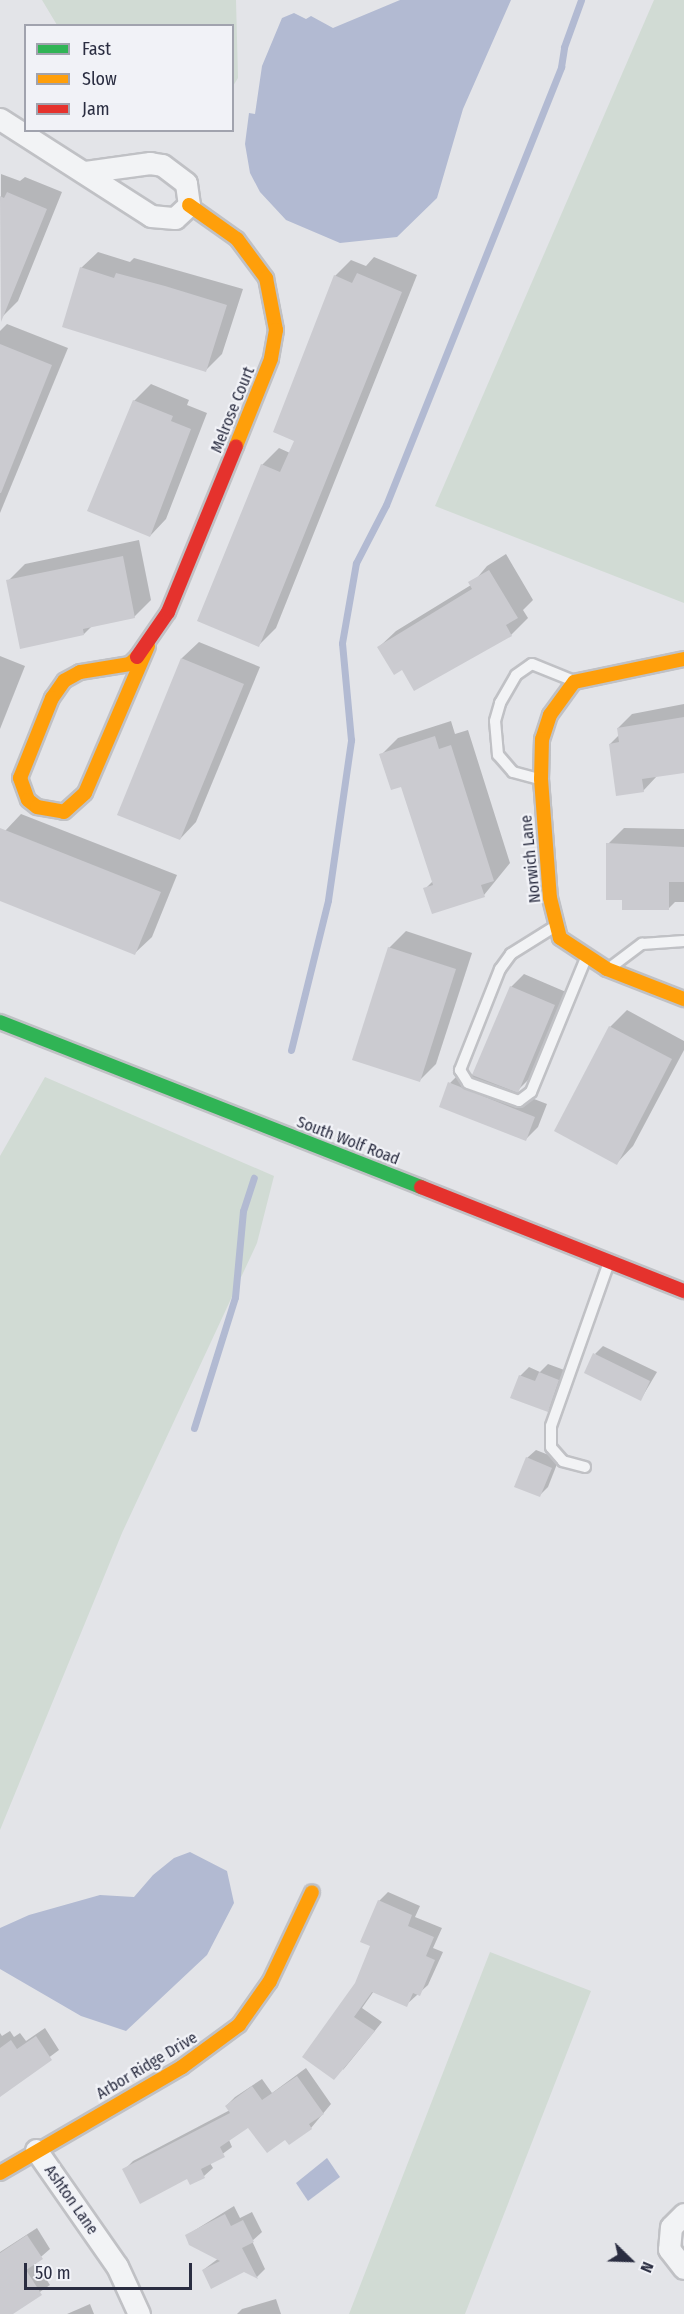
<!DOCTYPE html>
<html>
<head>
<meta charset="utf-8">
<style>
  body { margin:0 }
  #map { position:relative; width:684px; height:2314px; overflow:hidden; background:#e3e4e8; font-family:"Fira Sans Condensed",sans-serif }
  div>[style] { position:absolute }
  .green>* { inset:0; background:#d1dbd4 }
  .water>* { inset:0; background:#b2bad2 }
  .shadow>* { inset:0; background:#0003 }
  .stream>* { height:7px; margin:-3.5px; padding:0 3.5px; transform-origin:3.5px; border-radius:3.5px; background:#b2bad2 }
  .building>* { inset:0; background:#cbcbd0 }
  .roads { filter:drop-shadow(2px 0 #c0c1c5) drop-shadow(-2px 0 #c0c1c5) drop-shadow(0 2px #c0c1c5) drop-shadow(0 -2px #c0c1c5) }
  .lane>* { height:10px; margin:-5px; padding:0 5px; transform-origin:5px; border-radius:5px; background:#f2f3f5 }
  .street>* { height:21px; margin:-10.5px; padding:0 10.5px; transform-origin:10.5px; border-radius:10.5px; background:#f2f3f5 }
  .fast>* { height:14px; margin:-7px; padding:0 7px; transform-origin:7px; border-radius:7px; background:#30b455 }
  .slow>* { height:14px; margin:-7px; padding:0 7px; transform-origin:7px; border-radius:7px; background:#ff9f0a }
  .jam>* { height:14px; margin:-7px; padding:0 7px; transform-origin:7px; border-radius:7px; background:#e5322d }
  span { translate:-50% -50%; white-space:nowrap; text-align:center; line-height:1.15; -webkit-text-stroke:4.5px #f1f2f7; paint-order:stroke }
  .street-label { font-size:16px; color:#2a2d41 }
  .legend { position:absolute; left:24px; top:24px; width:210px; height:108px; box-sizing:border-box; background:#f1f2f7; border:2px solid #a1a3ae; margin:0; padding:8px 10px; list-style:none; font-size:18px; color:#2a2d41 }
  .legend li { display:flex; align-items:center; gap:12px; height:30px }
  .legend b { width:30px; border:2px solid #a1a3ae }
  .north { position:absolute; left:600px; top:2230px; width:60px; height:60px; -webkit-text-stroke:4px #f1f2f7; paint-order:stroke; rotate:113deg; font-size:16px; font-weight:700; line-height:24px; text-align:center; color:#2a2d41 }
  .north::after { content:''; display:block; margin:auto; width:21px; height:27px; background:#2a2d41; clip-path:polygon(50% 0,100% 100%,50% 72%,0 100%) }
  .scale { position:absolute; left:24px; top:2263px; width:168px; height:27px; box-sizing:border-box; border:3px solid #2a2d41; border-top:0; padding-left:8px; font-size:18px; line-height:21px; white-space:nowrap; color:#2a2d41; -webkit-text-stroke:4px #f1f2f7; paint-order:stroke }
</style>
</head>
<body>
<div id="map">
  <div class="green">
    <div style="clip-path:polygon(42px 0,236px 0,238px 78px,233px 86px,232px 26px,57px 25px)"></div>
    <div style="clip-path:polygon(654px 0,684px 0,684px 603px,435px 506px)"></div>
    <div style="clip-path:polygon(45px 1077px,274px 1176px,257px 1243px,122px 1533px,0 1830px,0 1156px)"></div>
    <div style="clip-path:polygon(490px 1952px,591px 1991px,465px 2314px,349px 2314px)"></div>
  </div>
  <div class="water">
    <div style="clip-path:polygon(400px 0,511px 0,463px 109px,437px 198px,397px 237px,340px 243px,286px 220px,260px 192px,250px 173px,245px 144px,249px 113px,255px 114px,262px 66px,282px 18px,294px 13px,306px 19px,311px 16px,333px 28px)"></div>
    <div style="clip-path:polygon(190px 1852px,227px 1871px,234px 1903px,207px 1955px,126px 2031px,81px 2016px,0 1969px,0 1928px,29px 1915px,100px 1895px,134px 1897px,153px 1875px,174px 1858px)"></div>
    <div style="clip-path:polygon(327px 2158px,340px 2177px,308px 2201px,296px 2183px)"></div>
  </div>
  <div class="shadow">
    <div style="clip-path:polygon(1px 174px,20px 181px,25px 177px,62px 192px,18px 301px,1px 318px)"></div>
    <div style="clip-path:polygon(98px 252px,130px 262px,134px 258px,243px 289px,222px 354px,206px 370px,81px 268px)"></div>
    <div style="clip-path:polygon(374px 257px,417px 275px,276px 628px,259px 645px,262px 465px,279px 448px,290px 453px,296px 440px,335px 276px,351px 260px,366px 266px)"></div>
    <div style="clip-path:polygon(7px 324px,68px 348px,0 513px,0 331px)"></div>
    <div style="clip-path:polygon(151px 384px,189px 400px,187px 405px,207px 413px,166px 519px,150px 536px,134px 401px)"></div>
    <div style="clip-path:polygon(139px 540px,151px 600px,134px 617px,92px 626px,84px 634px,8px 581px,25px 564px)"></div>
    <div style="clip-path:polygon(506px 554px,533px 600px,523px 610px,528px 618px,511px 635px,415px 689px,402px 668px,379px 647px,396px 631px,471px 585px,487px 566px)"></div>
    <div style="clip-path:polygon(199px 642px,260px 667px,196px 822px,180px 839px,182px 658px)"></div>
    <div style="clip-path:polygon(0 656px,25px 666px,0 729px)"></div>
    <div style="clip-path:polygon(684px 704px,684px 772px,657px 776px,643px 791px,610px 744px,619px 735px,618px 728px,632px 714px)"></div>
    <div style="clip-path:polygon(451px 721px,455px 734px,468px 730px,510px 863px,484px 895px,433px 912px,425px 889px,433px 881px,402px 785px,381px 755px,398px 738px)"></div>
    <div style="clip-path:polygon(21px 814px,177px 875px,152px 937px,135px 953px,0 899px,0 842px,5px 831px)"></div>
    <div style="clip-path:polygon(624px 828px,684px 829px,684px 902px,675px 902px,669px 908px,624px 898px,608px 844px)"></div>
    <div style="clip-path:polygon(406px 931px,472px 953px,436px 1064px,420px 1080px,389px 948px)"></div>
    <div style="clip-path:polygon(524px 974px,566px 992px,531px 1077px,516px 1092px,547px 1104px,538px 1127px,525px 1140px,450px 1083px,463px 1070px,474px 1075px,511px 987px)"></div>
    <div style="clip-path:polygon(627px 1010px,684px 1041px,684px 1050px,633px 1146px,617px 1163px,610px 1027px)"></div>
    <div style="clip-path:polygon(603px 1346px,657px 1372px,641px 1399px,595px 1354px)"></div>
    <div style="clip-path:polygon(548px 1364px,567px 1371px,556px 1402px,547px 1411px,520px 1376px,529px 1367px,540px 1372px)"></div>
    <div style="clip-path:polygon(536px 1450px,559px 1459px,548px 1487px,539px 1496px,527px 1458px)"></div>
    <div style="clip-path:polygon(388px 1892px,420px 1906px,415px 1917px,442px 1928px,433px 1948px,443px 1952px,428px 1985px,406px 2005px,374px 1991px,362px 2008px,382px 2022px,343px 2070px,356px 1984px,372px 1946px,379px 1901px)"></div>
    <div style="clip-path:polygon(45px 2028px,59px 2050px,0 2094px,0 2033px,2px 2036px,10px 2031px,14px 2037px,20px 2033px,26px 2041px)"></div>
    <div style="clip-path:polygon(306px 2068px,331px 2104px,311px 2128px,249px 2126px,229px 2140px,232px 2147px,210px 2163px,213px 2168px,204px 2176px,191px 2183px,187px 2177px,124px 2170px,133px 2161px,230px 2110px,226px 2106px,235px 2097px,262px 2079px,272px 2093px)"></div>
    <div style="clip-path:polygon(234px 2206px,240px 2218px,252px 2212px,262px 2232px,252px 2241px,265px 2269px,257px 2277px,244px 2271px,203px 2270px,219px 2258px,187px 2235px)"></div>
    <div style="clip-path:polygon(37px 2228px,50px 2249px,35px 2262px,50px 2285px,8px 2314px,0 2309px,0 2252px)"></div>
    <div style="clip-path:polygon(276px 2299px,281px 2314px,237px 2314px,242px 2309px)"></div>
    <div style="clip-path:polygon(90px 2304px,94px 2314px,67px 2314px)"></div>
  </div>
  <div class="stream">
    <div style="left:291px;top:1050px;width:154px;rotate:-76.1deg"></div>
    <div style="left:328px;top:900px;width:162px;rotate:-81.8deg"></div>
    <div style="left:351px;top:740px;width:97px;rotate:-95.3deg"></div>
    <div style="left:342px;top:643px;width:81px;rotate:-80.1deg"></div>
    <div style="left:356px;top:563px;width:65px;rotate:-62.7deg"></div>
    <div style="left:386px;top:505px;width:472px;rotate:-68.2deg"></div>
    <div style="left:561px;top:67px;width:20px;rotate:-81deg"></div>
    <div style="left:564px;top:47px;width:50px;rotate:-70.1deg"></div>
    <div style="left:194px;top:1428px;width:137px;rotate:-72.6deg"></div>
    <div style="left:235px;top:1297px;width:86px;rotate:-84.7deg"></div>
    <div style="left:243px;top:1211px;width:35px;rotate:-72deg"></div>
  </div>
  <div class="building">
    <div style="clip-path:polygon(7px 192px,47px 209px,1px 322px,0 196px,4px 198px)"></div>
    <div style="clip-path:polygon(80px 267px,114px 278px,116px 273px,165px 286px,227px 305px,206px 372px,62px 327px)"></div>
    <div style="clip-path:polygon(357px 273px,402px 292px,259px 647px,197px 621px,261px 464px,280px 472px,294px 441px,273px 432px,334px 275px,352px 283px)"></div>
    <div style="clip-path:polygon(0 344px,52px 365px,1px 493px,0 493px)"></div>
    <div style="clip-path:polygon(133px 400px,173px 416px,171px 421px,191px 429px,150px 537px,87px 511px)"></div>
    <div style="clip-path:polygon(123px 556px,135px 618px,83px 629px,84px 635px,20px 649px,6px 580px)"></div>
    <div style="clip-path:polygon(489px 570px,518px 618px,506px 625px,512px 636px,414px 691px,402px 670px,394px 675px,377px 647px,472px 589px,468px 582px)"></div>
    <div style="clip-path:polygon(181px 658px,244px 684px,180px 840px,117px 815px)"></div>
    <div style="clip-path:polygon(684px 717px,684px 773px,642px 779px,644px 792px,616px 796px,609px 744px,619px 742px,617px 728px)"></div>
    <div style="clip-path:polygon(435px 736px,439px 749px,451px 745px,494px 881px,481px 885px,485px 897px,432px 914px,423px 888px,433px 885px,401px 787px,391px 790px,379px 754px)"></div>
    <div style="clip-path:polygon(0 828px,161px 892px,135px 955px,0 901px)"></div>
    <div style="clip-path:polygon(606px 843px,684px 847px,684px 882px,669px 882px,669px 910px,622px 910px,622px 900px,606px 900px)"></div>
    <div style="clip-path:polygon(388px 947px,456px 969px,420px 1082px,352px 1060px)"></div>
    <div style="clip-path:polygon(510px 986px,555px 1005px,518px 1093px,472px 1075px)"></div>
    <div style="clip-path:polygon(609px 1026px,672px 1059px,617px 1165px,554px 1131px)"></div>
    <div style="clip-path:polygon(448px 1082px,535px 1117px,526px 1141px,439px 1107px)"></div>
    <div style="clip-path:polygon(593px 1353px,650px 1381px,641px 1401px,584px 1373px)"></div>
    <div style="clip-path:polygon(539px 1372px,559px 1380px,548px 1412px,510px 1398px,519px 1375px,535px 1381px)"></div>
    <div style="clip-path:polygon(526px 1457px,552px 1468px,540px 1497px,514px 1487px)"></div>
    <div style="clip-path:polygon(378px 1900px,412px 1915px,408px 1926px,434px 1937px,426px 1956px,435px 1960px,420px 1996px,413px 1993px,407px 2007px,372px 1992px,354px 2017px,375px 2031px,334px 2080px,302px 2057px,355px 1983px,370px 1946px,360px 1942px)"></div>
    <div style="clip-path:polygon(36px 2036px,52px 2060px,0 2097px,0 2048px,11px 2040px,17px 2049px)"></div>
    <div style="clip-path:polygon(297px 2076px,324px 2114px,309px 2124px,312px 2129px,289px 2145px,285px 2140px,267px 2153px,248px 2128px,220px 2147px,225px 2157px,201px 2169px,205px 2178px,190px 2185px,187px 2179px,140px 2204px,122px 2169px,230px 2113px,225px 2106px,252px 2086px,262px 2100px)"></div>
    <div style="clip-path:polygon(225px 2214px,231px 2226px,243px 2220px,254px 2242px,242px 2248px,258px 2279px,244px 2272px,211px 2289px,202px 2270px,220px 2261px,189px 2245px,185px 2235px)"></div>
    <div style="clip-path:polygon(27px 2235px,43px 2259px,26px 2270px,42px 2295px,13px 2314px,0 2314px,0 2253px)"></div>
  </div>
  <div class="roads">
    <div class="lane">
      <div style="left:539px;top:779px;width:27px;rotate:-165deg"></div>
      <div style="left:513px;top:772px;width:23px;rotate:-131deg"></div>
      <div style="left:498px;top:755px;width:34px;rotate:-95deg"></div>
      <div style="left:495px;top:721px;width:19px;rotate:-74deg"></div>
      <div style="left:500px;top:703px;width:32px;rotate:-60deg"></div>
      <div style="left:516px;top:675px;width:19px;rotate:-35deg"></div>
      <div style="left:532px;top:664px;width:45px;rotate:22deg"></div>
      <div style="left:554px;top:927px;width:51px;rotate:147.9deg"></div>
      <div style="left:511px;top:954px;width:19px;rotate:126deg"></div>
      <div style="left:500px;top:969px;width:109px;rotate:111.6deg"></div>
      <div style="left:460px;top:1070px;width:15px;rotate:58deg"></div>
      <div style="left:468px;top:1083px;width:54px;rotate:19.4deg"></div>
      <div style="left:519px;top:1101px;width:15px;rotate:-37deg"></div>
      <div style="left:531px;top:1092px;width:145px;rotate:-67.7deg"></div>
      <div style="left:611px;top:967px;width:39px;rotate:-37deg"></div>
      <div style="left:642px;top:944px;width:42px;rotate:-4.1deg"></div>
      <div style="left:585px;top:1467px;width:23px;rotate:-165deg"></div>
      <div style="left:563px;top:1461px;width:18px;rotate:-131deg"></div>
      <div style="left:551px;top:1447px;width:21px;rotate:-90deg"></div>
      <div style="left:551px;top:1426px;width:174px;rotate:-70.5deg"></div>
    </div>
    <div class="street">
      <div style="left:0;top:119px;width:179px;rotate:32.7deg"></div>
      <div style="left:151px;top:216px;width:24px;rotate:5deg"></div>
      <div style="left:175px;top:218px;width:19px;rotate:-43deg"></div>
      <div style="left:189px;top:205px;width:22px;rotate:-98deg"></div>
      <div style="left:186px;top:183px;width:30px;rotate:-143deg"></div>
      <div style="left:162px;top:165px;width:12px;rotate:-171deg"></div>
      <div style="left:150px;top:163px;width:67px;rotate:172.2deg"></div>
      <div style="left:36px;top:2150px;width:141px;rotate:55.1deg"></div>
      <div style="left:117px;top:2266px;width:53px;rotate:65.4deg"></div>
      <div style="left:684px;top:2214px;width:18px;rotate:135deg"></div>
      <div style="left:671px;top:2227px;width:22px;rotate:95deg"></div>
      <div style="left:669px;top:2249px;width:24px;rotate:52deg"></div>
    </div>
    <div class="fast">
      <div style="left:0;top:1022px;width:452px;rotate:21.4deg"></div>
    </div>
    <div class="slow">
      <div style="left:189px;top:205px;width:59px;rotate:35.3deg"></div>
      <div style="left:237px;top:239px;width:49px;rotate:53.4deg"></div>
      <div style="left:266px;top:278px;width:53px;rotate:79.1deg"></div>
      <div style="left:276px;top:330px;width:29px;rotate:100deg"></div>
      <div style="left:271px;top:359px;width:94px;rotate:111.9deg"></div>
      <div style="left:137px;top:657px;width:10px;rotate:135deg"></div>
      <div style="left:130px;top:664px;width:51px;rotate:170.9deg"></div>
      <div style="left:80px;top:672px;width:18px;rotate:151deg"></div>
      <div style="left:64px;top:681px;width:21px;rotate:125deg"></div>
      <div style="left:52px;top:698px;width:86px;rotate:111.8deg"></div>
      <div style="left:20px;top:778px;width:23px;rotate:70deg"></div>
      <div style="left:28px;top:800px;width:11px;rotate:38deg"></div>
      <div style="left:37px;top:807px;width:27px;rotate:10deg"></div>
      <div style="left:64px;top:812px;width:28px;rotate:-42deg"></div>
      <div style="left:85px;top:793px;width:160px;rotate:-66.8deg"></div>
      <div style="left:684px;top:659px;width:112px;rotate:168.2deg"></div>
      <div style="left:574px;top:682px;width:41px;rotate:126deg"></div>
      <div style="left:550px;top:715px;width:25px;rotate:108deg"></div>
      <div style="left:542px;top:739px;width:40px;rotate:91.4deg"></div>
      <div style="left:541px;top:779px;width:119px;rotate:85.7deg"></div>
      <div style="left:550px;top:898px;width:41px;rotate:76deg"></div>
      <div style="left:560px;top:938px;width:56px;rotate:33.4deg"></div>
      <div style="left:607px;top:969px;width:83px;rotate:21.3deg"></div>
      <div style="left:0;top:2173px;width:211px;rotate:-30.2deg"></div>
      <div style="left:182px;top:2067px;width:71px;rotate:-36.4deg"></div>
      <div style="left:239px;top:2025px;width:54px;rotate:-54.8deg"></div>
      <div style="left:270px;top:1981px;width:98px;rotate:-64.7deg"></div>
    </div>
    <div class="jam">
      <div style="left:137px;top:657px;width:55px;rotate:-55.4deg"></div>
      <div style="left:168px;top:612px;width:179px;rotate:-67.7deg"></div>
      <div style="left:421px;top:1187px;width:283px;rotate:21.6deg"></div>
    </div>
  </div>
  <div class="street-label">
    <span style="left:233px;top:410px;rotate:-68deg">Melrose Court</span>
    <span style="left:531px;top:859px;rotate:-96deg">Norwich Lane</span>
    <span style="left:348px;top:1141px;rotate:21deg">South Wolf Road</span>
    <span style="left:147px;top:2066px;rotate:-31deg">Arbor Ridge Drive</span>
    <span style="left:71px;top:2200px;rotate:55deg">Ashton Lane</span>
  </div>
  <ul class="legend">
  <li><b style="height:8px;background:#30b455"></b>Fast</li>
  <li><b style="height:8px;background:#ff9f0a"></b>Slow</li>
  <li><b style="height:8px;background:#e5322d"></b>Jam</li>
  </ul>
  <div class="north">N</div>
  <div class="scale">50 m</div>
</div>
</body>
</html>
